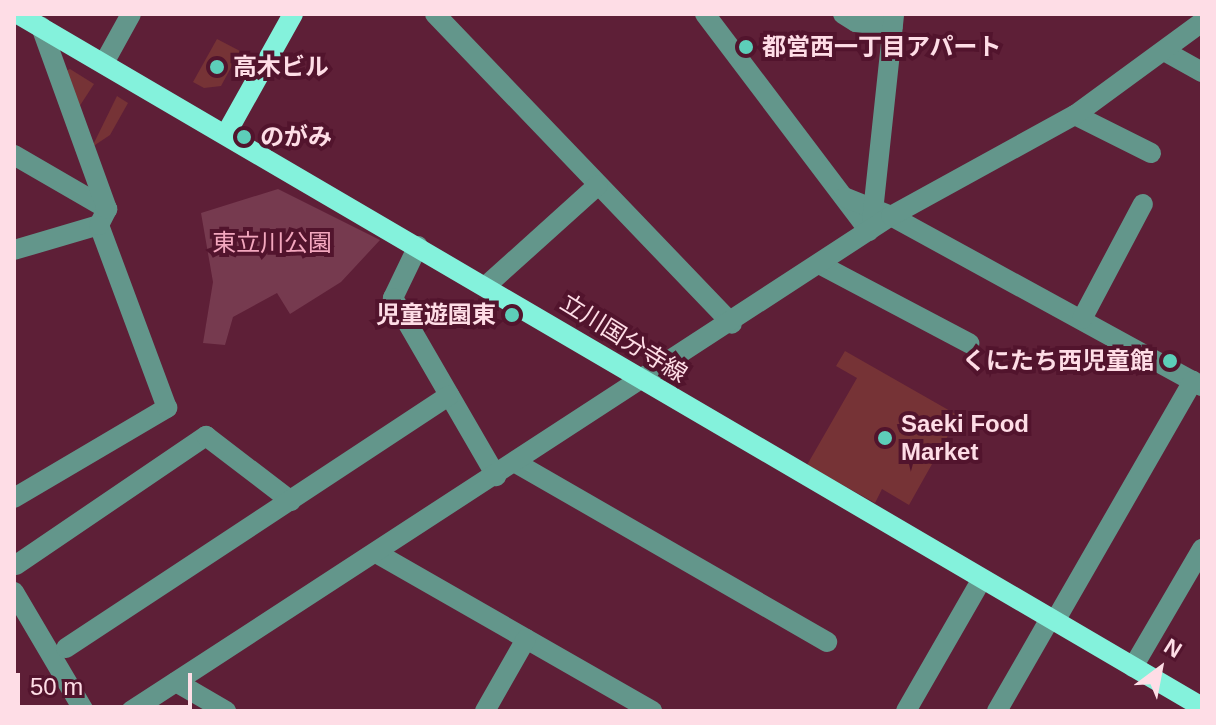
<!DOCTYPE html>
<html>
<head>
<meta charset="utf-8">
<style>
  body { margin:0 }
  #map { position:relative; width:1216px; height:725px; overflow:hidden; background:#5e1f37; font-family:Helvetica,"Noto Sans JP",sans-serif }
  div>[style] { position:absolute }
  .green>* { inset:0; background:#763a4f }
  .building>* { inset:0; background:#763336 }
  .minor>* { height:20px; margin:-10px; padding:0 10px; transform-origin:10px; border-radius:10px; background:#63968b }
  .major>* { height:20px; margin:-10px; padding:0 10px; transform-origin:10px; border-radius:10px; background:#84f2dc }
  .dots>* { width:22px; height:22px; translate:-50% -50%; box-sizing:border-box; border:4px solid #52142d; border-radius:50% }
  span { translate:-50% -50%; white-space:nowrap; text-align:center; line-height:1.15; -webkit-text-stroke:8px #52142d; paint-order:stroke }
  .poi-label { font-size:24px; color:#fedde6; font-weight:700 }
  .left { translate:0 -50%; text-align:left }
  .right { translate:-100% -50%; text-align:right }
  .park-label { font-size:24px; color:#f3a7be }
  .street-label { font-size:24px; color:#fedde6 }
  .frame { position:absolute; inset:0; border:16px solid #fedde6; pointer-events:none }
  .north { position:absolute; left:1120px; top:629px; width:80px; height:80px; -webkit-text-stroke:6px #52142d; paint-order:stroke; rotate:32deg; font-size:22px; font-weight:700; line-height:32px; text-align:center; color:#fedde6 }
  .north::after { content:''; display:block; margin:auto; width:28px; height:36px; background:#fedde6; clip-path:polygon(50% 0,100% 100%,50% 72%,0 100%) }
  .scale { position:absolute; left:16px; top:673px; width:176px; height:36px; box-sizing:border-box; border:4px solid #fedde6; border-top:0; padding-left:10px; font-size:24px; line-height:28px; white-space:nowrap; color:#fedde6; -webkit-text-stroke:6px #52142d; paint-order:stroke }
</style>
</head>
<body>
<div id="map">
  <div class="green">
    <div style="clip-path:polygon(278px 189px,380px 240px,341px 282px,290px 314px,277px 293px,233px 317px,225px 345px,203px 343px,213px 282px,201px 213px)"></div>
  </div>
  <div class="building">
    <div style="clip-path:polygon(217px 39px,240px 51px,221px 86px,204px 88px,193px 82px)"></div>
    <div style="clip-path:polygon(70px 69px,94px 84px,79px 107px,65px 71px)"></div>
    <div style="clip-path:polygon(117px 96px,128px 103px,110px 135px,92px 147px)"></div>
    <div style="clip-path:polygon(845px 351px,959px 416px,909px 505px,882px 489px,875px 503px,807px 465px,857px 378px,836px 366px)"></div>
  </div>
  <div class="minor">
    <div style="left:435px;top:14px;width:429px;rotate:46.2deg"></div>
    <div style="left:705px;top:14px;width:272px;rotate:52.9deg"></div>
    <div style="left:843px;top:14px;width:15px;rotate:32deg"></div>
    <div style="left:856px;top:22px;width:37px;rotate:8deg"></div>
    <div style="left:1166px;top:52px;width:41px;rotate:29.1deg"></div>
    <div style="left:104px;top:63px;width:56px;rotate:-61.1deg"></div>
    <div style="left:1075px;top:115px;width:85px;rotate:26.6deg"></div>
    <div style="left:14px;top:155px;width:108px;rotate:30.1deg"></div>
    <div style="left:844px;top:197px;width:51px;rotate:22deg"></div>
    <div style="left:891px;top:216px;width:354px;rotate:28.7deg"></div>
    <div style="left:872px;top:221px;width:208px;rotate:-83.9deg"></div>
    <div style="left:418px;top:246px;width:58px;rotate:115.7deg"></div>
    <div style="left:393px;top:298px;width:206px;rotate:59.9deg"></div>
    <div style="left:14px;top:250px;width:89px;rotate:-16.4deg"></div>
    <div style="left:819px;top:264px;width:170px;rotate:27.8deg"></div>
    <div style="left:487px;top:285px;width:149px;rotate:-42deg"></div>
    <div style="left:1082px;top:319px;width:130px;rotate:-62.1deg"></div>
    <div style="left:516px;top:463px;width:359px;rotate:29.9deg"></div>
    <div style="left:14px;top:498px;width:178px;rotate:-30.5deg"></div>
    <div style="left:167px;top:408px;width:195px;rotate:-110.4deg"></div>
    <div style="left:99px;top:225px;width:18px;rotate:-63deg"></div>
    <div style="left:107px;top:209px;width:194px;rotate:-109.9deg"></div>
    <div style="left:378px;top:554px;width:316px;rotate:29.8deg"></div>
    <div style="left:16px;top:565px;width:230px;rotate:-34.2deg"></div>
    <div style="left:206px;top:436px;width:107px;rotate:37.4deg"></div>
    <div style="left:14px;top:592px;width:138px;rotate:59.5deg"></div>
    <div style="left:1055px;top:621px;width:277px;rotate:-60.1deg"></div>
    <div style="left:66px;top:648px;width:459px;rotate:-33.4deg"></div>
    <div style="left:1133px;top:667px;width:137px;rotate:-59.7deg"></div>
    <div style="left:176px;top:682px;width:58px;rotate:30.1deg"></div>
    <div style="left:131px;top:711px;width:907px;rotate:-33.08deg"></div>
    <div style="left:891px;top:216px;width:210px;rotate:-28.8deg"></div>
    <div style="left:1075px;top:115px;width:157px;rotate:-36.2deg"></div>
    <div style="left:485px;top:711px;width:83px;rotate:-60.3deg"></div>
    <div style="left:906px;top:711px;width:152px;rotate:-60.1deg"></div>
    <div style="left:997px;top:711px;width:106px;rotate:-60.1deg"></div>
  </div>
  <div class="major">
    <div style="left:18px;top:14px;width:1372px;rotate:30.34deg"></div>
    <div style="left:226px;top:134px;width:137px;rotate:-60.8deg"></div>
  </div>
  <div class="dots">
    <div style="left:746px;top:47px;background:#5dceb9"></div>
    <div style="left:217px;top:67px;background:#5dceb9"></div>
    <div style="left:244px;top:137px;background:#5dceb9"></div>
    <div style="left:512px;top:315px;background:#5dceb9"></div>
    <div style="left:1170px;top:361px;background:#5dceb9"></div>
    <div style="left:885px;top:438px;background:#5dceb9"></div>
  </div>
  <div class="poi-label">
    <span class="left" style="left:762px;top:47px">都営西一丁目アパート</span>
    <span class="left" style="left:233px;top:67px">高木ビル</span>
    <span class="left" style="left:260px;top:137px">のがみ</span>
    <span class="right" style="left:496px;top:315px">児童遊園東</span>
    <span class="right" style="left:1154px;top:361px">くにたち西児童館</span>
    <span class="left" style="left:901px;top:438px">Saeki Food<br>Market</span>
  </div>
  <div class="park-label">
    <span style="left:272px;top:243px">東立川公園</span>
  </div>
  <div class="street-label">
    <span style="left:624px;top:338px;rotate:32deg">立川国分寺線</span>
  </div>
  <div class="frame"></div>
  <div class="north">N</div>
  <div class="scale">50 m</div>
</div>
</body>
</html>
